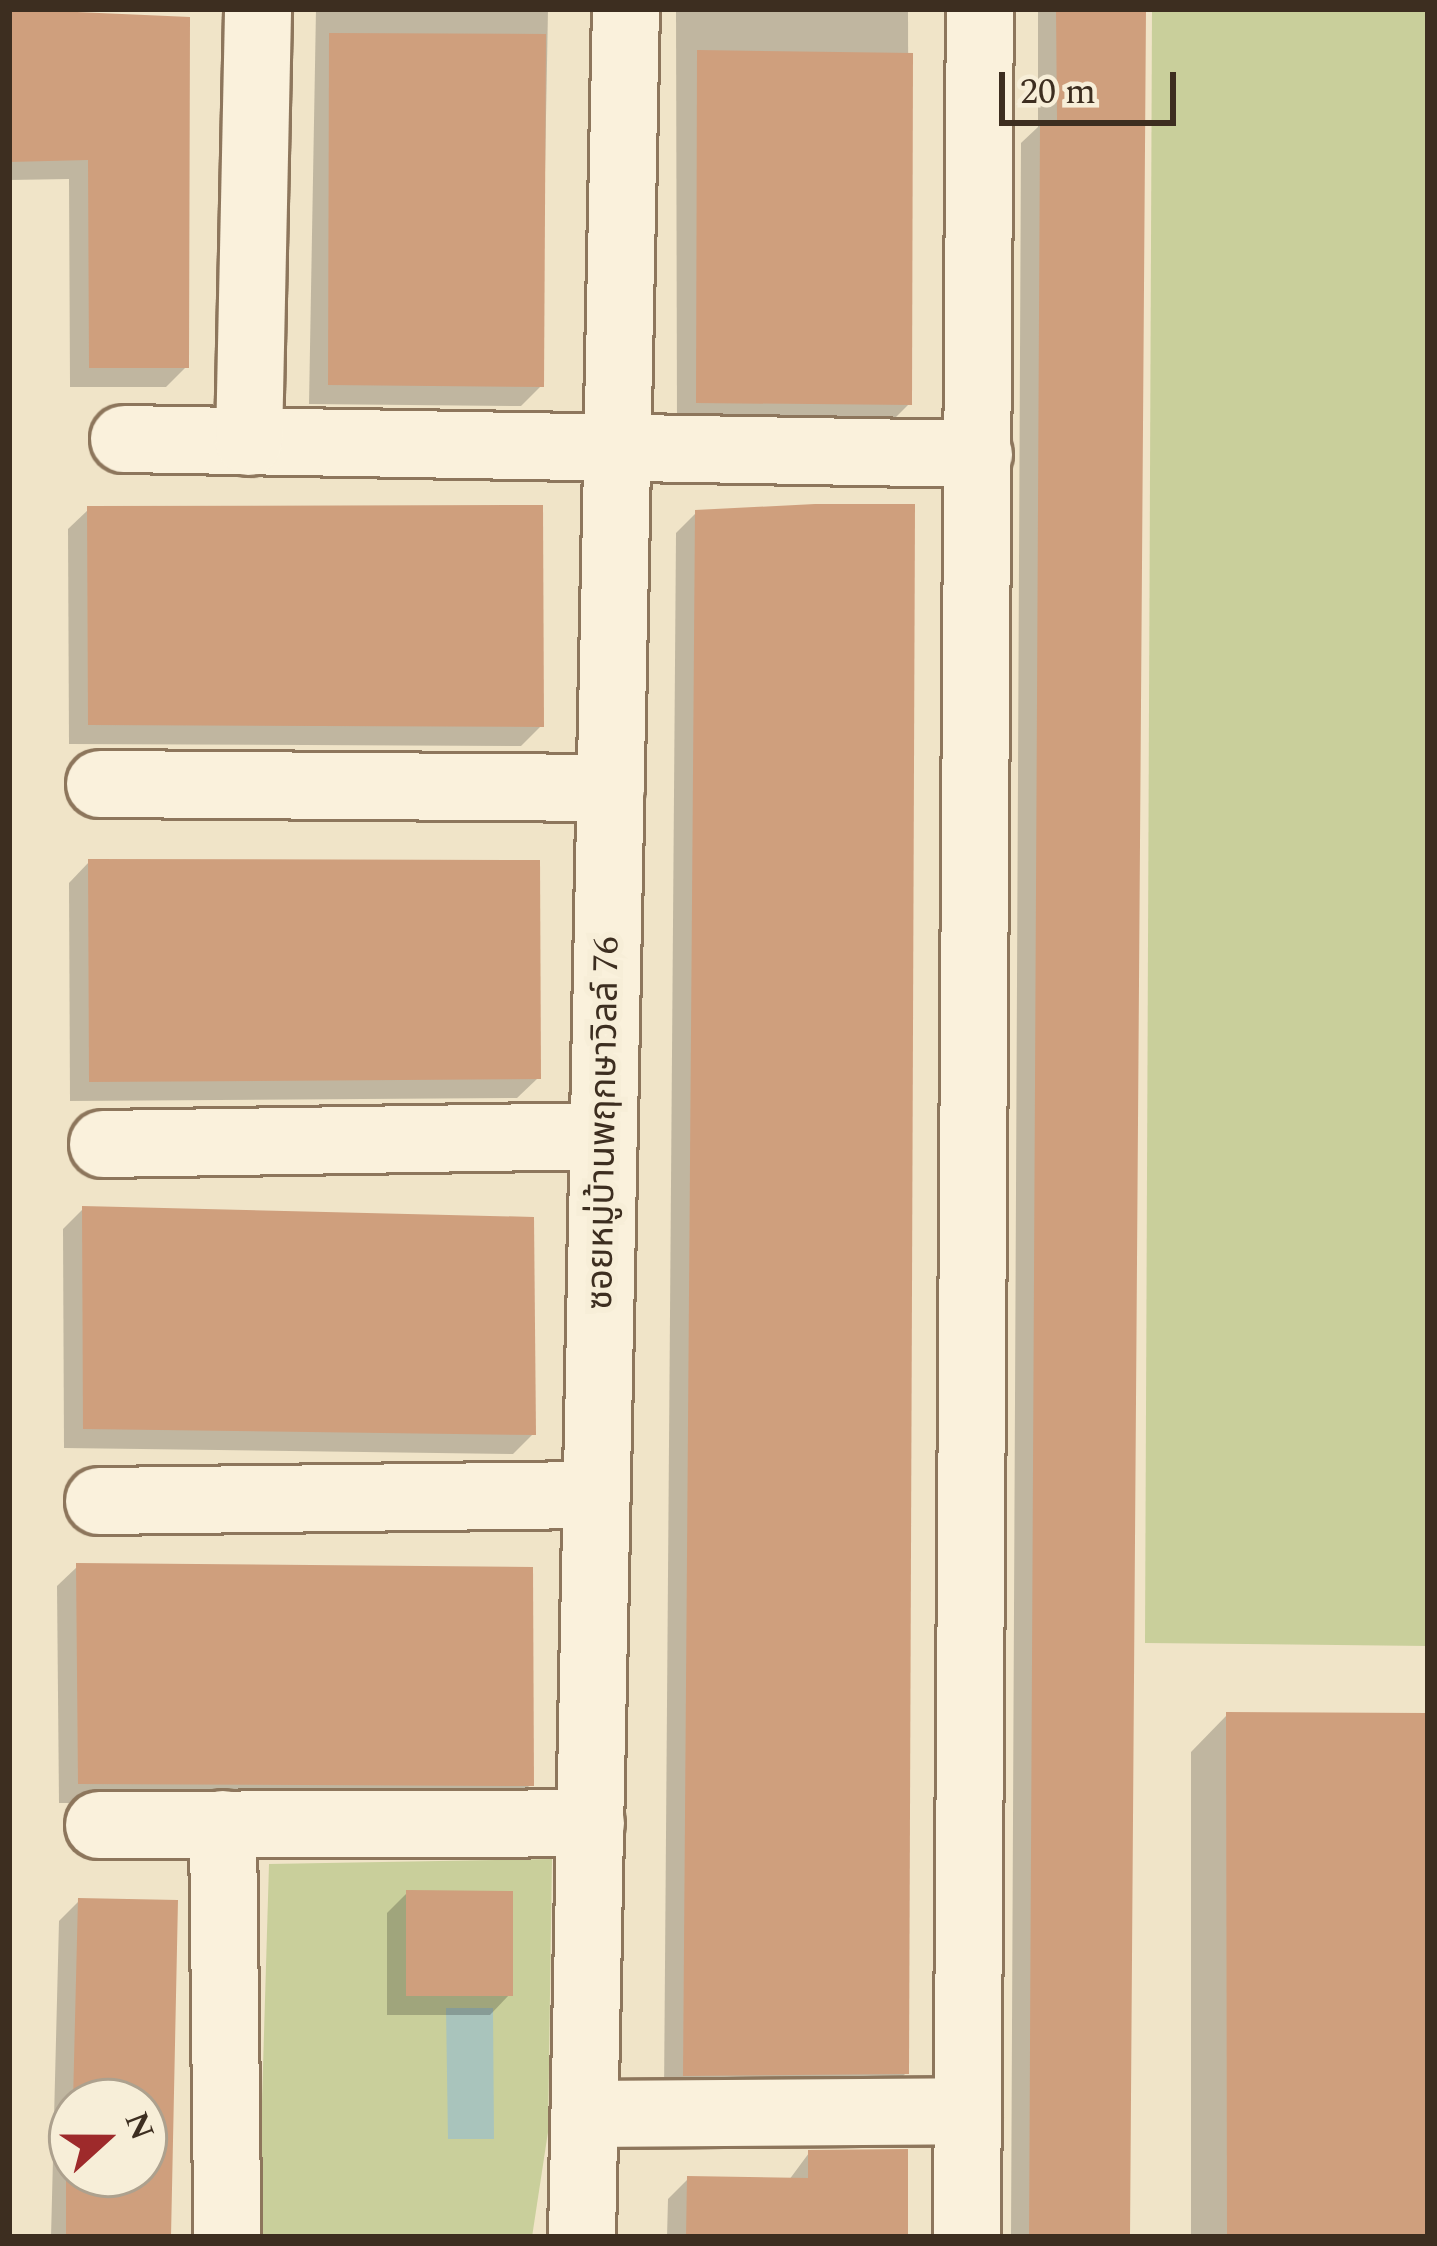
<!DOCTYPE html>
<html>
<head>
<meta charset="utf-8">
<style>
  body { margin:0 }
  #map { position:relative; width:1437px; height:2246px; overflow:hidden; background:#f0e4c8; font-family:Spectral,"Noto Sans Thai",serif }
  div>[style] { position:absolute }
  .green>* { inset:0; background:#c9cf9b }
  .water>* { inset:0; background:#a9c4bc }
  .shadow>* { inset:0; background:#0003 }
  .building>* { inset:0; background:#cf9f7d }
  .roads { filter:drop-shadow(3px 0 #8d765c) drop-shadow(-3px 0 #8d765c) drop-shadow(0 3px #8d765c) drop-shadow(0 -3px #8d765c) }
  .minor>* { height:66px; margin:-33px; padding:0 33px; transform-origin:33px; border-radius:33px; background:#faf1dc }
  span { translate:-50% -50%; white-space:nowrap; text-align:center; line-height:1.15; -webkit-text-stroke:12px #f7eed8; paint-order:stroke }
  .street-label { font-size:36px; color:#3d2e20 }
  .frame { position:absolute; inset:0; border:12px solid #3d2e20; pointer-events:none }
  .north { position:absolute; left:48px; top:2078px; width:120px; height:120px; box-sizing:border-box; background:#f7eed8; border:3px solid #ada18e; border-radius:50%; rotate:69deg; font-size:33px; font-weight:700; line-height:48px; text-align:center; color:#3d2e20 }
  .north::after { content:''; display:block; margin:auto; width:42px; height:54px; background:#9e2a2b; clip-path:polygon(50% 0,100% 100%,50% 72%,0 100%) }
  .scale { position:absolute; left:999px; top:72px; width:177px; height:54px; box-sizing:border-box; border:6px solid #3d2e20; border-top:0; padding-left:15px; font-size:36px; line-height:42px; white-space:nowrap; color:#3d2e20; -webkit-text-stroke:9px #f7eed8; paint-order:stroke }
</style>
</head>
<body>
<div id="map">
  <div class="green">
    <div style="clip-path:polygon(1152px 9px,1428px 9px,1428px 1646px,1145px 1643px)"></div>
    <div style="clip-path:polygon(552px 1859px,548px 2132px,532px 2237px,258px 2237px,269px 1864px)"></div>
  </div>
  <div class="water">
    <div style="clip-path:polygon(446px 2008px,493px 2008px,494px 2139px,448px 2139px)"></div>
  </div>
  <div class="shadow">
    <div style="clip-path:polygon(9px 9px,68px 9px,186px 367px,166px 387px,70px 387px,69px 179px,9px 180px)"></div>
    <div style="clip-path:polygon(316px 9px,548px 9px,541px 386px,521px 406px,309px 404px)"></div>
    <div style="clip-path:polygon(676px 9px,908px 9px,909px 404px,889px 424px,677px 422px)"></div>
    <div style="clip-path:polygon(1038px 9px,1142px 9px,1127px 2237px,1011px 2237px,1021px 143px,1038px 127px)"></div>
    <div style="clip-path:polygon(89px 509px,541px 726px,521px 746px,69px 744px,68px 529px)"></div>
    <div style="clip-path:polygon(696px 513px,906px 2073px,886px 2093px,664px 2095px,676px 533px)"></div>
    <div style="clip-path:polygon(89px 862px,538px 1078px,517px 1098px,70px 1101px,69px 883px)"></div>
    <div style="clip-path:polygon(83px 1209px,533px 1434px,513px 1454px,64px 1448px,63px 1229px)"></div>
    <div style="clip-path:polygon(78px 1566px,531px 1784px,511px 1805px,59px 1803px,57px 1586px)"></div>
    <div style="clip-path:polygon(1227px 1715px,1428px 1716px,1428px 2237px,1191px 2237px,1191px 1752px)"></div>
    <div style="clip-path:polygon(407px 1893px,510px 1994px,490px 2015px,387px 2015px,387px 1913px)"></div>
    <div style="clip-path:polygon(evenodd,79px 1901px,175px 1903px,170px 2237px,51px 2237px,59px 1921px,79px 1901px,72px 2102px,144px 2102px,144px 2174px,72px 2174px,72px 2102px)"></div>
    <div style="clip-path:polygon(809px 2153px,905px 2237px,667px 2237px,668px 2199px,688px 2179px,789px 2180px)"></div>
  </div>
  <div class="building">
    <div style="clip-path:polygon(9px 9px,190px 17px,189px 368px,89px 368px,88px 160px,9px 162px)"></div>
    <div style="clip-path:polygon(1056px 9px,1146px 9px,1130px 2237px,1029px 2237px,1040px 120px,1057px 120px)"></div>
    <div style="clip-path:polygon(329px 33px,546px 34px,544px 387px,328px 385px)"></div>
    <div style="clip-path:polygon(697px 50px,913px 53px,912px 405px,696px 403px)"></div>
    <div style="clip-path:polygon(815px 504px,915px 504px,909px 2074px,683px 2076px,695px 510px)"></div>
    <div style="clip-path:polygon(543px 505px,544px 727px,88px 725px,87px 506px)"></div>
    <div style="clip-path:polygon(88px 859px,540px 860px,541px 1079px,89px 1082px)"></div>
    <div style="clip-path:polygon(82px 1206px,534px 1217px,536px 1435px,83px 1429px)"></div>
    <div style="clip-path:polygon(76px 1563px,533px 1567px,534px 1786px,78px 1784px)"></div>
    <div style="clip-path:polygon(1226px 1712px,1428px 1713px,1428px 2237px,1227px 2237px)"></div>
    <div style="clip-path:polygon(406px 1890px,513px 1891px,513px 1996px,406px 1996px)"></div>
    <div style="clip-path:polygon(78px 1898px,178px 1900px,171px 2237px,66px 2237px,66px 2111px,72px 2174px,144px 2174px,144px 2102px,73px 2102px)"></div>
    <div style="clip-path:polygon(908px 2149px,908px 2237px,686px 2237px,687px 2176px,808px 2178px,808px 2150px)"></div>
  </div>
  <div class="roads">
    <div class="minor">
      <div style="left:124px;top:439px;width:855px;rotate:1.01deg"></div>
      <div style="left:249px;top:442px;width:433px;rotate:-88.8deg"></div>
      <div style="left:100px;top:784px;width:511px;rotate:0.45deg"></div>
      <div style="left:103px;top:1144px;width:501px;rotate:-0.91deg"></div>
      <div style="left:99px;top:1501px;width:498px;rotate:-0.7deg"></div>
      <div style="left:223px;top:1824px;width:413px;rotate:89.4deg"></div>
      <div style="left:99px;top:1825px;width:492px;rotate:-0.2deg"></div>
      <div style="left:585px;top:2114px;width:383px;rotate:-0.4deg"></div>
      <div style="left:582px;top:2237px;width:2228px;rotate:-88.87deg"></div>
      <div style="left:967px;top:2237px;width:2228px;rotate:-89.67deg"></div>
    </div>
  </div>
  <div class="street-label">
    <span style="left:604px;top:1123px;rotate:-89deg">ซอยหมู่บ้านพฤกษาวิลล์ 76</span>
  </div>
  <div class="frame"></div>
  <div class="north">N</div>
  <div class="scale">20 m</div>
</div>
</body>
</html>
